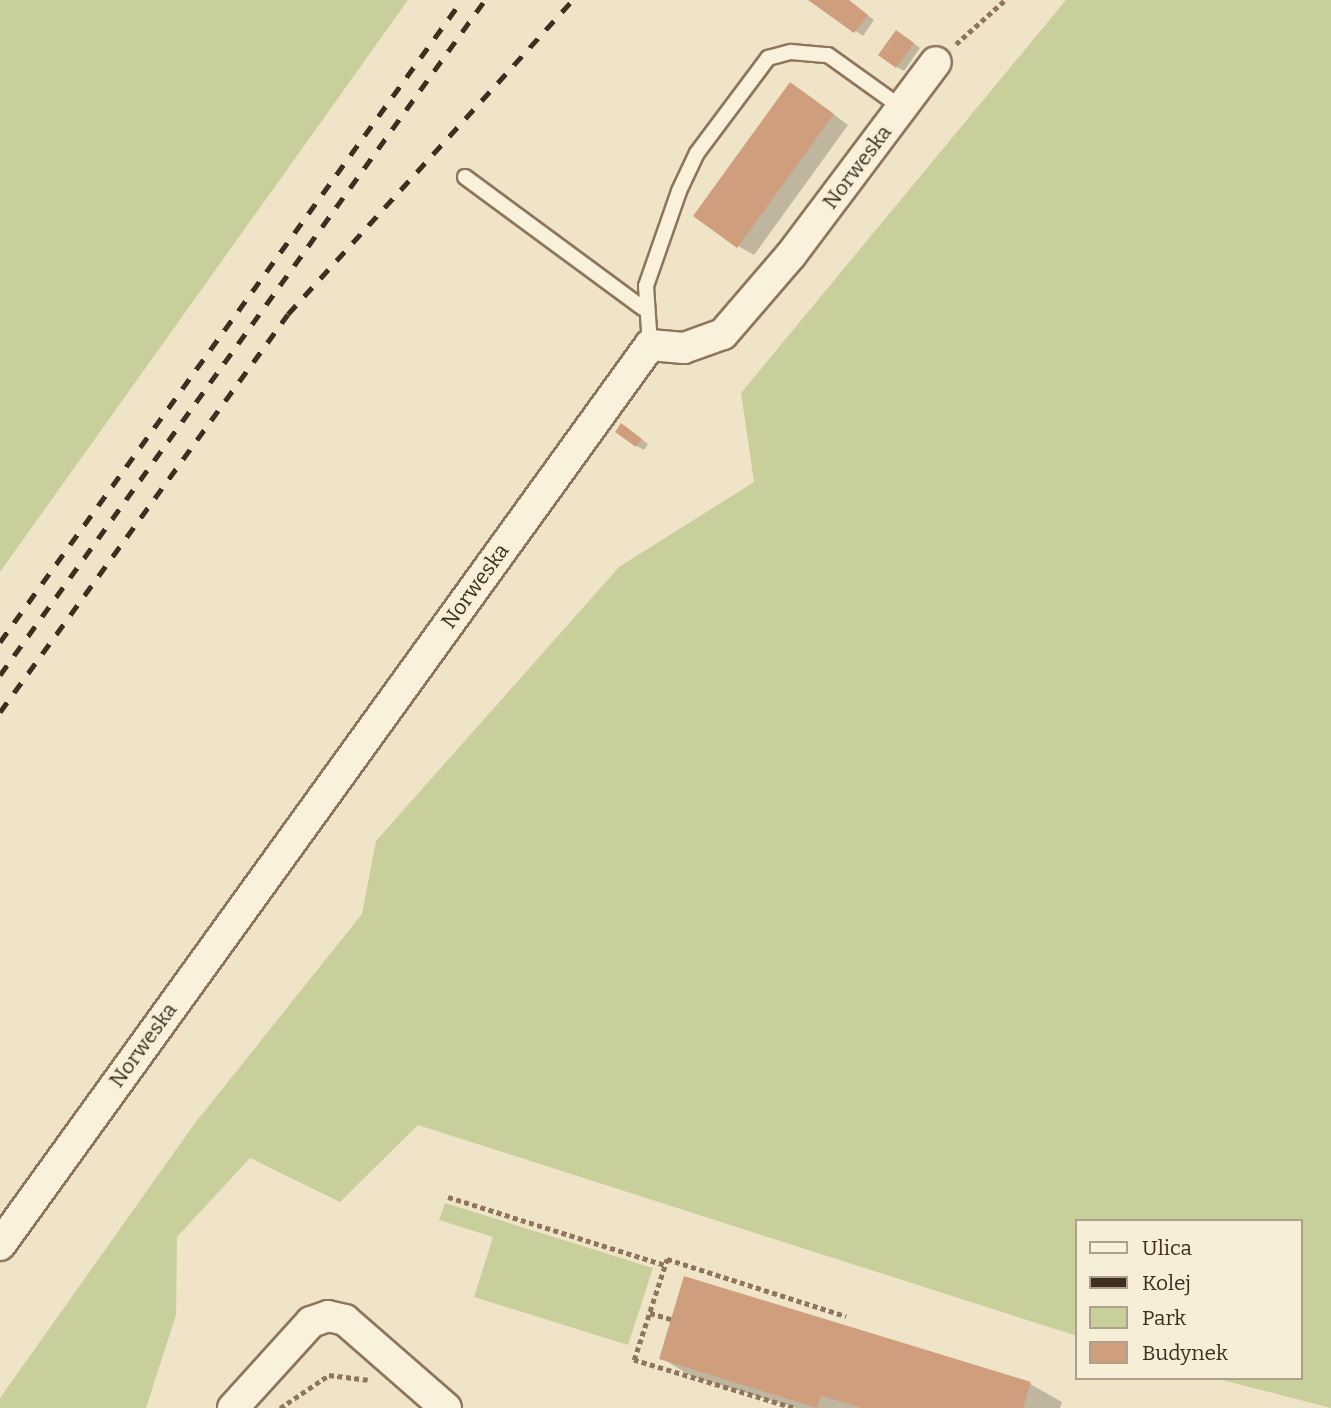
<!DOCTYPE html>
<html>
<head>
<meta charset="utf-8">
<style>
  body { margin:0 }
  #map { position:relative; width:1331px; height:1408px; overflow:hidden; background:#f0e4c8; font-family:Bitter,serif }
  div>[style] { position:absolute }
  .green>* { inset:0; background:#c9cf9b }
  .shadow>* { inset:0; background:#0003 }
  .building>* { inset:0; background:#cf9f7d }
  .path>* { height:4.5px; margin-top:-2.25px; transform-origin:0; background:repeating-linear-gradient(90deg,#8d765c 0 5px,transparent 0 8.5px) }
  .roads { filter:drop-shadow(2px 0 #8d765c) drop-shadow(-2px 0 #8d765c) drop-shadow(0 2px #8d765c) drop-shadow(0 -2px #8d765c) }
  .service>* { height:14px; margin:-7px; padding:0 7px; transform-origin:7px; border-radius:7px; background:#faf1dc }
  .minor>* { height:30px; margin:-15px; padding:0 15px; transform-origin:15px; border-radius:15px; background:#faf1dc }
  .rail>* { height:5px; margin-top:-2.5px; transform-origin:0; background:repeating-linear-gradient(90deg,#3d2e20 0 12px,transparent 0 24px) }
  span { translate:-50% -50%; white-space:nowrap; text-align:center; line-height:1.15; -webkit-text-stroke:5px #f7eed8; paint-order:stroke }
  .street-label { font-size:21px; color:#3d2e20 }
  .legend { position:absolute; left:1075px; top:1219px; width:228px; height:161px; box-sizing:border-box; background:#f7eed8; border:2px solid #ada18e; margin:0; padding:9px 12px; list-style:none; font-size:21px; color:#3d2e20 }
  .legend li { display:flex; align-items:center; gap:14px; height:35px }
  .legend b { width:35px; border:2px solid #ada18e }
</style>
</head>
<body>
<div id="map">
  <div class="green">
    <div style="clip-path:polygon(0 0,408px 0,0 572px)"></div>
    <div style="clip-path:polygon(1066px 0,1331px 0,1331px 1408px,1214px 1378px,1301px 1378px,1301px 1221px,1077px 1221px,1077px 1336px,418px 1125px,340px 1202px,250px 1158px,177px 1237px,176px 1315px,146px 1408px,0 1408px,0 1398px,195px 1123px,362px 914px,376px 841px,619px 567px,754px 482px,741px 393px)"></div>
    <div style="clip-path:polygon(445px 1203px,653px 1268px,628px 1345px,474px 1297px,493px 1237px,439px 1220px)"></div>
  </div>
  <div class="shadow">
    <div style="clip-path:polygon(811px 0,847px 0,874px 20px,863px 36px)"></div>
    <div style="clip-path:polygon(904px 36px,920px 48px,904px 71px,897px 67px)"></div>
    <div style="clip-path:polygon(806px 94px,848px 125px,754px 255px,738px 246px)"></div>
    <div style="clip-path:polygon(628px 429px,648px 444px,644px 450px,637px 446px)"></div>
    <div style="clip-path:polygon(661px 1358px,1030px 1384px,1062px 1402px,1060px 1408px,796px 1408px,693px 1377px)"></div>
  </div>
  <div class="building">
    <div style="clip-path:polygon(808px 0,849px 0,868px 15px,854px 33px)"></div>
    <div style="clip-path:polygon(896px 30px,914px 43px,896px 68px,878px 55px)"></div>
    <div style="clip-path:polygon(790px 82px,834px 114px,737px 248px,693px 216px)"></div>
    <div style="clip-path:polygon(621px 423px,642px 439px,636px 447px,615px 432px)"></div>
    <div style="clip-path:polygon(684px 1276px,1031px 1382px,1023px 1408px,862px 1408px,821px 1396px,817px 1408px,659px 1359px)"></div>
  </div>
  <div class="path">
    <div style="left:956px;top:44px;width:66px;rotate:-41.9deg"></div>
    <div style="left:448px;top:1197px;width:227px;rotate:17.4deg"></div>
    <div style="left:650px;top:1313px;width:22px;rotate:16deg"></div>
    <div style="left:280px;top:1408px;width:59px;rotate:-34deg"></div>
    <div style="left:329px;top:1375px;width:39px;rotate:7deg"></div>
    <div style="left:793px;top:1408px;width:166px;rotate:-163.2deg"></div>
    <div style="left:634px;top:1360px;width:106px;rotate:-71.9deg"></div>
    <div style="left:667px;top:1259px;width:188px;rotate:17.7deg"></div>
  </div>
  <div class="roads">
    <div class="service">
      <div style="left:465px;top:177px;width:221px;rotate:36.4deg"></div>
      <div style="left:650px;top:345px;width:59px;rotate:-93.9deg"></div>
      <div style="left:646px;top:286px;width:101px;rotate:-70.8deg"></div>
      <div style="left:679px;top:191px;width:42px;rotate:-64.7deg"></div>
      <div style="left:697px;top:153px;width:119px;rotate:-53.2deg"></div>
      <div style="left:768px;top:58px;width:24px;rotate:-15deg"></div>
      <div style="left:791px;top:52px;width:37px;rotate:5deg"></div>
      <div style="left:828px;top:55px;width:91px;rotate:35.6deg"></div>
    </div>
    <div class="minor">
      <div style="left:0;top:1245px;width:1110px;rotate:-54.16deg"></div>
      <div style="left:650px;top:345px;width:34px;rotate:5deg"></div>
      <div style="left:684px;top:348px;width:41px;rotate:-19.7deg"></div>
      <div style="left:723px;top:334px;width:104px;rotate:-49.3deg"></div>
      <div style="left:791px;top:255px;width:241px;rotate:-53.1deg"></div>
      <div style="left:233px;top:1408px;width:116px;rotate:-47.8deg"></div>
      <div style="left:311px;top:1322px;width:18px;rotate:-19deg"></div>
      <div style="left:328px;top:1316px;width:17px;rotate:13deg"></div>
      <div style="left:345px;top:1320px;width:134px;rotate:41.1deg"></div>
    </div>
  </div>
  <div class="rail">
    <div style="left:0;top:642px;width:791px;rotate:-54.26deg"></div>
    <div style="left:0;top:675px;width:831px;rotate:-54.3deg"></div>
    <div style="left:0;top:712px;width:491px;rotate:-54.1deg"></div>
    <div style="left:288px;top:314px;width:424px;rotate:-47.8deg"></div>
  </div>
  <div class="street-label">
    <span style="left:857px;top:167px;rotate:-53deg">Norweska</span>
    <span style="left:475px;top:586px;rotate:-54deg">Norweska</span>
    <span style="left:143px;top:1045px;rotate:-54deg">Norweska</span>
  </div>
  <ul class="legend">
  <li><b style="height:9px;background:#faf1dc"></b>Ulica</li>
  <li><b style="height:9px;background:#3d2e20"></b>Kolej</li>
  <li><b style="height:19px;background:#c9cf9b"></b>Park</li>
  <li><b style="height:19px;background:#cf9f7d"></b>Budynek</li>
  </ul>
</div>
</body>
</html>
